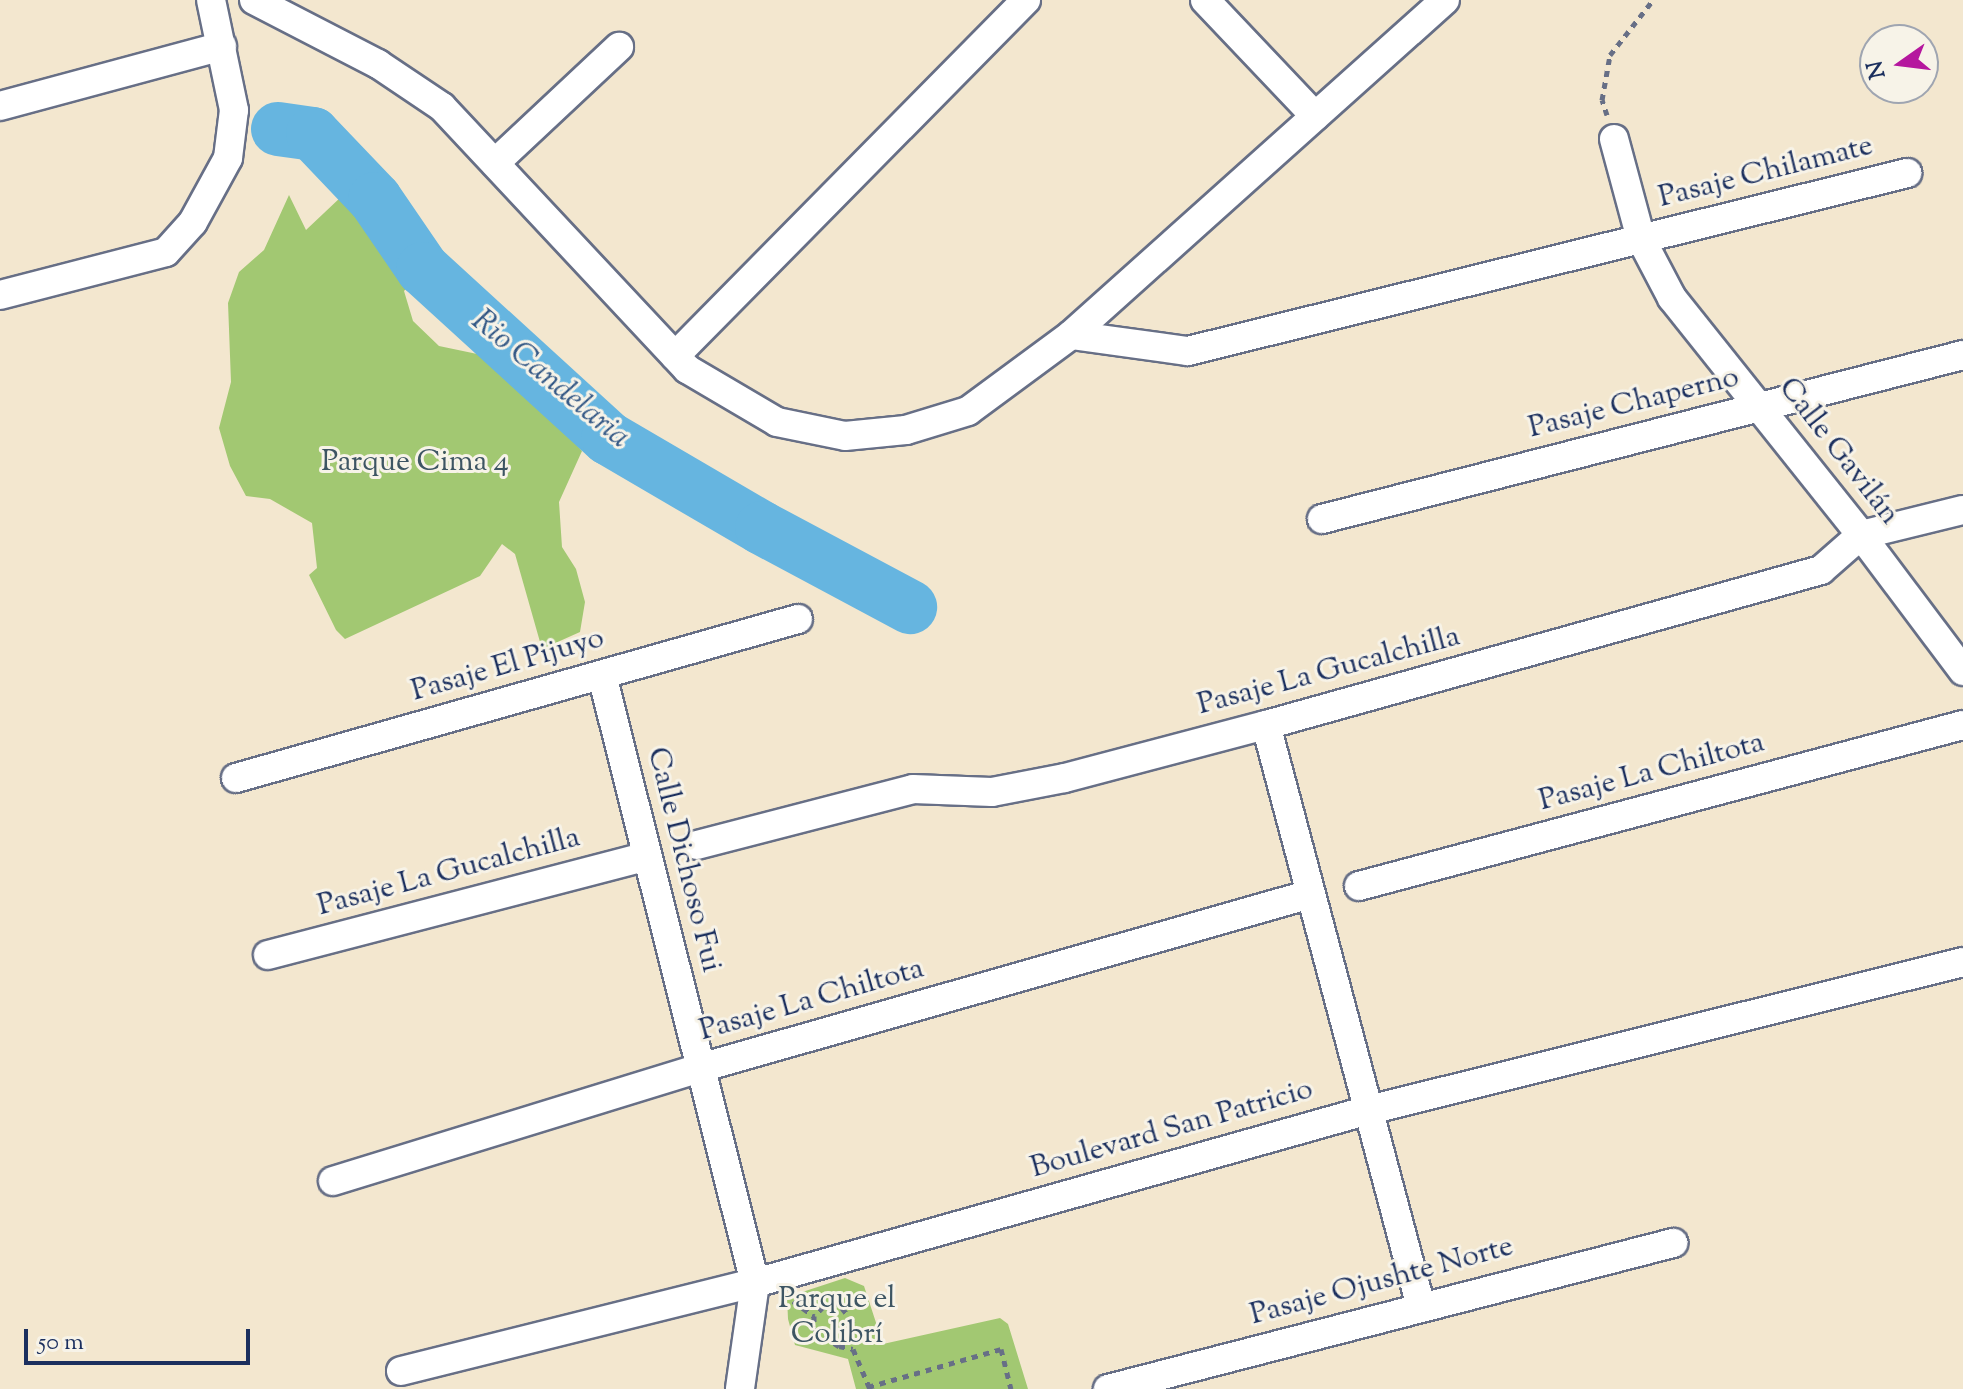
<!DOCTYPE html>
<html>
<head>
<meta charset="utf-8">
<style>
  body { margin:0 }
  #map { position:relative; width:1963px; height:1389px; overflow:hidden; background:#f3e7cf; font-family:"Sorts Mill Goudy",serif }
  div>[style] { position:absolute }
  .green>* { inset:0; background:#a2c872 }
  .river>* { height:54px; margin:-27px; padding:0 27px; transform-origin:27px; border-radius:27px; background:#66b5e0 }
  .path>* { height:5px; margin-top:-2.5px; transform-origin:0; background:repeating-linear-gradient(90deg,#676f86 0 6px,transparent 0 12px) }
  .roads { filter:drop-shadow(2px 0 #676f86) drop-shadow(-2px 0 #676f86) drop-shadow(0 2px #676f86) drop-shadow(0 -2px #676f86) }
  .minor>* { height:28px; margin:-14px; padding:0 14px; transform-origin:14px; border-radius:14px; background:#fff }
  span { translate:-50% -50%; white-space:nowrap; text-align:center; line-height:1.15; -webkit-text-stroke:6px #f7f3e8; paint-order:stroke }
  .street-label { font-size:30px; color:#1b2f5e }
  .park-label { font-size:30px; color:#3d5563 }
  .water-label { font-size:32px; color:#325785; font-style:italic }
  .north { position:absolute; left:1859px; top:24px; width:80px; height:80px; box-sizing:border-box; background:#f7f3e8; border:2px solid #9fa5b1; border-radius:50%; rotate:256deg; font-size:22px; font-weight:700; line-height:32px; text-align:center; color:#1b2f5e }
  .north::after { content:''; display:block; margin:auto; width:28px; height:36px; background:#b5179e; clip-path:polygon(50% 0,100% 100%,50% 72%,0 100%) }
  .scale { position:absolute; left:24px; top:1329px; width:226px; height:36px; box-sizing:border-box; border:4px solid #1b2f5e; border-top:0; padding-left:10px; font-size:24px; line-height:28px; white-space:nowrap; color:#1b2f5e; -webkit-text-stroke:6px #f7f3e8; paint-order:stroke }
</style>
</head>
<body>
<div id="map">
  <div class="green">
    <div style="clip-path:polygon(360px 179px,391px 221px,379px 232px,423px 269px,404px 291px,413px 321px,439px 346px,482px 355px,532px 393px,582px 451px,559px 502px,562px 547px,576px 569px,585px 602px,580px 632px,542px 649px,515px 554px,502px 544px,480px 576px,345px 639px,336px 630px,309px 575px,317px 568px,312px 523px,270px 499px,246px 496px,230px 466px,219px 428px,231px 382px,228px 303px,239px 272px,264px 250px,289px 195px,306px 230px)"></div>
    <div style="clip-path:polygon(845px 1278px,864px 1286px,883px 1344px,1000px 1318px,1008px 1324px,1028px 1389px,856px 1389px,848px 1359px,795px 1345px,788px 1319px,787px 1297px)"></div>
  </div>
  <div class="river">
    <div style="left:278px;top:129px;width:35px;rotate:8deg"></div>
    <div style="left:313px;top:134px;width:90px;rotate:46.4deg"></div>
    <div style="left:375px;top:199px;width:85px;rotate:55.6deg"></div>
    <div style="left:423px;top:269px;width:251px;rotate:42.4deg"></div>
    <div style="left:608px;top:438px;width:178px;rotate:30.3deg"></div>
    <div style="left:762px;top:528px;width:168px;rotate:28.1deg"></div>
  </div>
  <div class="path">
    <div style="left:1607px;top:115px;width:16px;rotate:-108deg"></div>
    <div style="left:1602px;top:100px;width:46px;rotate:-79.9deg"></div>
    <div style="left:1610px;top:55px;width:70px;rotate:-52deg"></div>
    <div style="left:793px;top:1301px;width:26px;rotate:36deg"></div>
    <div style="left:839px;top:1346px;width:18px;rotate:-43deg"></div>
    <div style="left:852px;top:1334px;width:12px;rotate:-85deg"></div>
    <div style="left:853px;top:1322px;width:24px;rotate:-128deg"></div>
    <div style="left:838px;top:1303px;width:16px;rotate:165deg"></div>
    <div style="left:823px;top:1307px;width:13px;rotate:135deg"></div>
    <div style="left:814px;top:1316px;width:14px;rotate:90deg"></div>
    <div style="left:814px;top:1330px;width:30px;rotate:33deg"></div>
    <div style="left:839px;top:1346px;width:14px;rotate:12deg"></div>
    <div style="left:853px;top:1349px;width:43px;rotate:67deg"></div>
    <div style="left:868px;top:1387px;width:138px;rotate:-15.9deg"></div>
    <div style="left:1001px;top:1349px;width:41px;rotate:76deg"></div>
  </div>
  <div class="roads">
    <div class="minor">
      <div style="left:254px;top:0;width:140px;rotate:27.3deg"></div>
      <div style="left:378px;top:64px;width:77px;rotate:33.9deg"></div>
      <div style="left:442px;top:107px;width:359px;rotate:46.9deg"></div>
      <div style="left:687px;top:369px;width:104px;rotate:30.5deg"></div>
      <div style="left:777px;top:422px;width:69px;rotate:11.6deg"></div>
      <div style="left:845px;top:436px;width:61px;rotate:-5.6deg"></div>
      <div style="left:906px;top:430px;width:65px;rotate:-17deg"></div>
      <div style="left:968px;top:411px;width:128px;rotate:-36.4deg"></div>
      <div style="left:1071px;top:335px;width:502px;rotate:-41.85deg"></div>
      <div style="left:1205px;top:0;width:160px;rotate:46.5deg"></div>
      <div style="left:0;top:106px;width:230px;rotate:-15.1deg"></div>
      <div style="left:1614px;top:139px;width:104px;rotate:74.9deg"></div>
      <div style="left:1641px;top:239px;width:67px;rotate:62.3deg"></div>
      <div style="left:1672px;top:298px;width:303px;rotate:51.4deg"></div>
      <div style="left:1861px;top:535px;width:170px;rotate:53.1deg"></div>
      <div style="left:495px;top:163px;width:170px;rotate:-43.1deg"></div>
      <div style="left:0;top:295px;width:171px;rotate:-14.5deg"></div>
      <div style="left:166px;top:252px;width:40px;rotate:-48deg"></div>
      <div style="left:193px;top:222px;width:73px;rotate:-61.3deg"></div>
      <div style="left:228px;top:158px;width:48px;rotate:-82.9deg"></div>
      <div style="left:234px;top:110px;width:112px;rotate:-101.8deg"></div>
      <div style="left:1071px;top:335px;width:118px;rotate:7.8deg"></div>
      <div style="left:1188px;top:351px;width:741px;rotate:-13.9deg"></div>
      <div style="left:675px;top:356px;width:500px;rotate:-45.4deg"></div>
      <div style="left:1322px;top:519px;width:662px;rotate:-14.35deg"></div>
      <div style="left:602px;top:675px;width:627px;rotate:75.88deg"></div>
      <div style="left:755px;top:1283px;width:107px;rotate:98.1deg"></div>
      <div style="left:1266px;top:725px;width:602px;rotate:75.09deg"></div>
      <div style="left:236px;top:778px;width:584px;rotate:-15.8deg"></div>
      <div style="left:697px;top:845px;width:223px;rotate:-14.5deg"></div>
      <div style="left:913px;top:789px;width:79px;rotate:2.2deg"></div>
      <div style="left:992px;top:792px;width:74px;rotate:-10.9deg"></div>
      <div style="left:1065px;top:778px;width:208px;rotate:-14.8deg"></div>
      <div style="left:1266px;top:725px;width:576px;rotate:-15.6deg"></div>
      <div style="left:1821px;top:570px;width:53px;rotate:-41.2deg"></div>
      <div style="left:1861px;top:535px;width:105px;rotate:-13.8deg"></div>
      <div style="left:1359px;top:886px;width:625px;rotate:-14.93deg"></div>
      <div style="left:268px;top:955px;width:392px;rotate:-14.6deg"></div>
      <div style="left:333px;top:1181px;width:384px;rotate:-17.1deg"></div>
      <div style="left:700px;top:1068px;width:635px;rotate:-15.9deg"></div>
      <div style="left:401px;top:1371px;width:365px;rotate:-14deg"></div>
      <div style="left:755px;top:1283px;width:638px;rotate:-15.74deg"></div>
      <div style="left:1369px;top:1110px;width:612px;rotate:-13.99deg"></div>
      <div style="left:1108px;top:1389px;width:584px;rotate:-14.49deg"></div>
    </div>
  </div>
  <div class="street-label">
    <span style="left:1766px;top:173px;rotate:-14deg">Pasaje Chilamate</span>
    <span style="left:1634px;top:404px;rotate:-14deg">Pasaje Chaperno</span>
    <span style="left:1838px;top:452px;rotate:52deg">Calle Gavilán</span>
    <span style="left:508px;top:666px;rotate:-16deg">Pasaje El Pijuyo</span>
    <span style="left:1329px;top:672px;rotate:-15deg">Pasaje La Gucalchilla</span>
    <span style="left:1652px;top:773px;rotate:-15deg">Pasaje La Chiltota</span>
    <span style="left:683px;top:860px;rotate:76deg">Calle Dichoso Fui</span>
    <span style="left:449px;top:873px;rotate:-15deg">Pasaje La Gucalchilla</span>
    <span style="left:812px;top:1001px;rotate:-16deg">Pasaje La Chiltota</span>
    <span style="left:1172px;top:1130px;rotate:-16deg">Boulevard San Patricio</span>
    <span style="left:1382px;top:1282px;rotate:-15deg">Pasaje Ojushte Norte</span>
  </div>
  <div class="park-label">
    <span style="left:415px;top:463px">Parque Cima 4</span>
    <span style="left:837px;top:1317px">Parque el<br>Colibrí</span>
  </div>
  <div class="water-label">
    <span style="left:550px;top:380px;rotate:40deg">Rio Candelaria</span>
  </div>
  <div class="north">N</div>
  <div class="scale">50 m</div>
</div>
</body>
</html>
